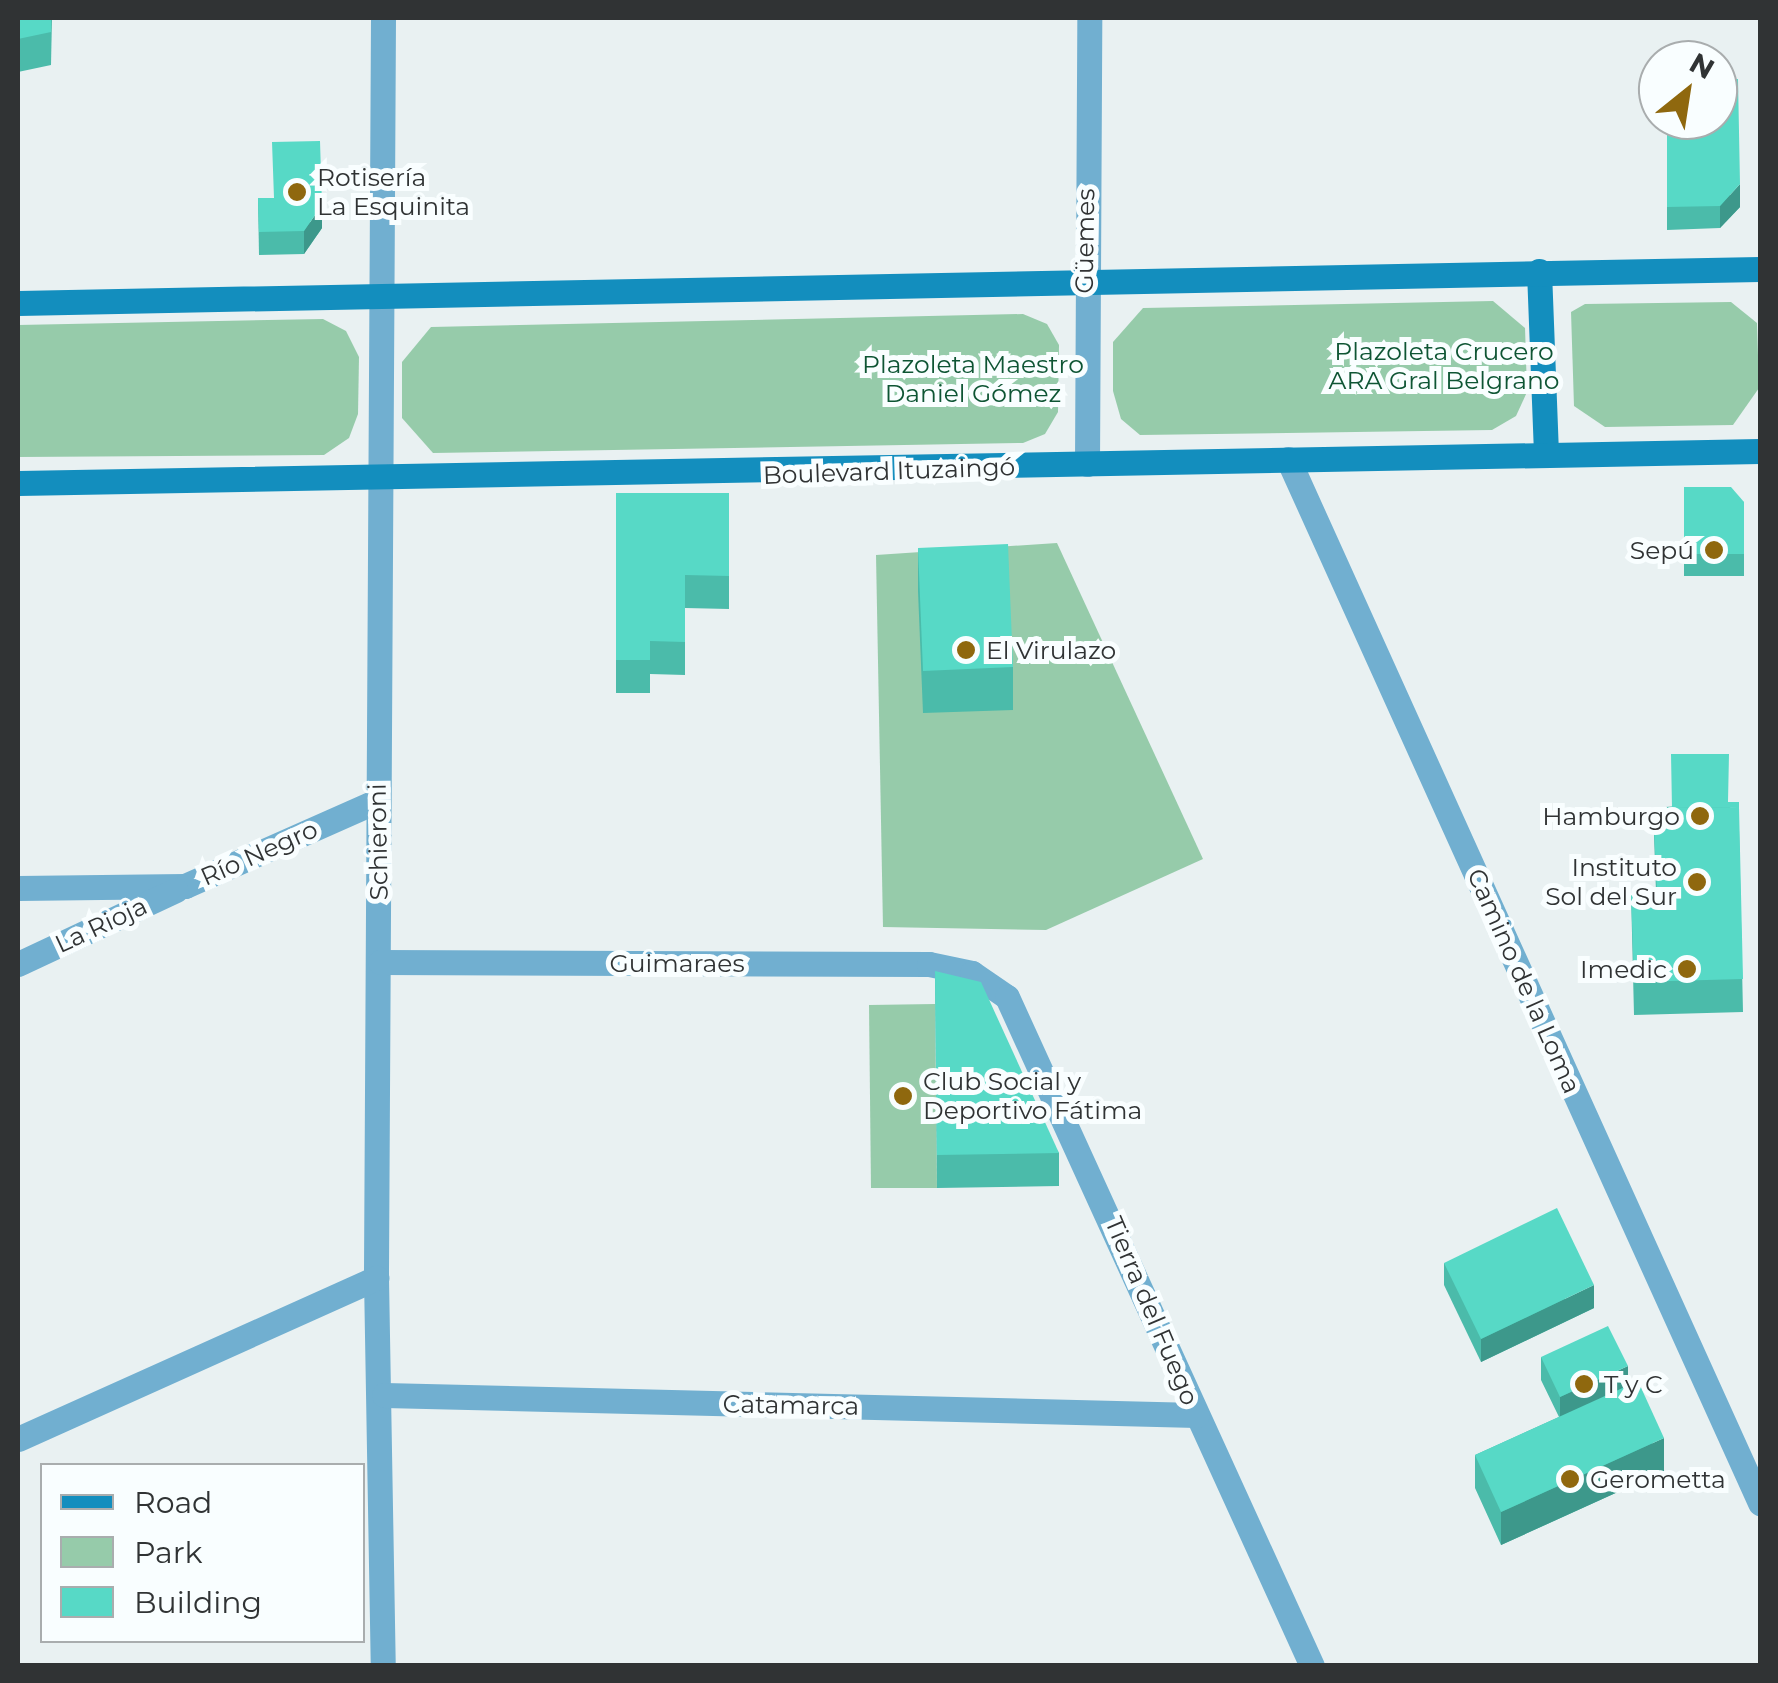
<!DOCTYPE html>
<html>
<head>
<meta charset="utf-8">
<style>
  body { margin:0 }
  #map { position:relative; width:1778px; height:1683px; overflow:hidden; background:#e9f1f2; font-family:Montserrat,sans-serif }
  div>[style] { position:absolute }
  .green>* { inset:0; background:#96cbaa }
  .street>* { height:25px; margin:-12.5px; padding:0 12.5px; transform-origin:12.5px; border-radius:12.5px; background:#71afd0 }
  .secondary>* { height:25px; margin:-12.5px; padding:0 12.5px; transform-origin:12.5px; border-radius:12.5px; background:#138ebe }
  .wall>* { inset:0; background:#4bbbaa }
  .shaded-wall>* { inset:0; background:#3d988b }
  .building>* { inset:0; background:#57d9c6 }
  .dots>* { width:28px; height:28px; translate:-50% -50%; box-sizing:border-box; border:5px solid #f9feff; border-radius:50% }
  span { translate:-50% -50%; white-space:nowrap; text-align:center; line-height:1.15; -webkit-text-stroke:10px #f9feff; paint-order:stroke }
  .poi-label { font-size:25px; color:#303334 }
  .left { translate:0 -50%; text-align:left }
  .right { translate:-100% -50%; text-align:right }
  .street-label { font-size:25px; color:#303334 }
  .park-label { font-size:25px; color:#0e5534 }
  .frame { position:absolute; inset:0; border:20px solid #303334; pointer-events:none }
  .legend { position:absolute; left:40px; top:1463px; width:325px; height:180px; box-sizing:border-box; background:#f9feff; border:2px solid #a9adae; margin:0; padding:12px 18px; list-style:none; font-size:30px; color:#303334 }
  .legend li { display:flex; align-items:center; gap:20px; height:50px }
  .legend b { width:50px; border:2px solid #a9adae }
  .north { position:absolute; left:1638px; top:40px; width:100px; height:100px; box-sizing:border-box; background:#f9feff; border:2px solid #a9adae; border-radius:50%; rotate:30deg; font-size:28px; font-weight:700; line-height:40px; text-align:center; color:#303334 }
  .north::after { content:''; display:block; margin:auto; width:35px; height:45px; background:#8f680e; clip-path:polygon(50% 0,100% 100%,50% 72%,0 100%) }
</style>
</head>
<body>
<div id="map">
  <div class="green">
    <div style="clip-path:polygon(1493px 301px,1525px 328px,1527px 392px,1516px 416px,1492px 430px,1140px 435px,1121px 419px,1113px 391px,1113px 342px,1143px 308px)"></div>
    <div style="clip-path:polygon(1731px 302px,1757px 323px,1759px 388px,1733px 425px,1605px 427px,1574px 406px,1571px 312px,1585px 304px)"></div>
    <div style="clip-path:polygon(1023px 314px,1047px 324px,1059px 345px,1058px 412px,1045px 434px,1023px 443px,433px 453px,402px 418px,402px 362px,431px 327px)"></div>
    <div style="clip-path:polygon(323px 319px,346px 331px,359px 357px,358px 414px,349px 438px,324px 455px,18px 457px,18px 325px)"></div>
    <div style="clip-path:polygon(1057px 543px,1203px 859px,1046px 930px,883px 927px,876px 555px)"></div>
    <div style="clip-path:polygon(935px 1004px,937px 1188px,871px 1188px,869px 1005px)"></div>
  </div>
  <div class="street">
    <div style="left:383px;top:18px;width:1260px;rotate:90.32deg"></div>
    <div style="left:376px;top:1278px;width:388px;rotate:89deg"></div>
    <div style="left:1288px;top:459px;width:1146px;rotate:65.67deg"></div>
    <div style="left:1087px;top:464px;width:446px;rotate:-89.7deg"></div>
    <div style="left:18px;top:888px;width:167px;rotate:-0.7deg"></div>
    <div style="left:185px;top:886px;width:210px;rotate:-23.9deg"></div>
    <div style="left:380px;top:962px;width:549px;rotate:0.21deg"></div>
    <div style="left:929px;top:964px;width:44px;rotate:11.8deg"></div>
    <div style="left:972px;top:973px;width:42px;rotate:34.4deg"></div>
    <div style="left:1007px;top:997px;width:735px;rotate:65.49deg"></div>
    <div style="left:18px;top:964px;width:174px;rotate:-25.1deg"></div>
    <div style="left:384px;top:1395px;width:813px;rotate:1.41deg"></div>
    <div style="left:18px;top:1439px;width:393px;rotate:-24.2deg"></div>
  </div>
  <div class="secondary">
    <div style="left:1539px;top:271px;width:183px;rotate:87.8deg"></div>
    <div style="left:18px;top:303px;width:1742px;rotate:-1.12deg"></div>
    <div style="left:18px;top:483px;width:1742px;rotate:-1.05deg"></div>
  </div>
  <div class="wall">
    <div style="clip-path:polygon(18px 18px,52px 18px,51px 65px,18px 72px)"></div>
    <div style="clip-path:polygon(1667px 120px,1740px 207px,1720px 228px,1667px 230px)"></div>
    <div style="clip-path:polygon(258px 198px,322px 228px,304px 254px,259px 255px)"></div>
    <div style="clip-path:polygon(1684px 487px,1744px 502px,1744px 576px,1684px 576px)"></div>
    <div style="clip-path:polygon(616px 493px,729px 493px,729px 609px,685px 608px,685px 675px,650px 674px,650px 693px,616px 693px)"></div>
    <div style="clip-path:polygon(918px 548px,1013px 667px,1013px 710px,923px 713px,918px 591px)"></div>
    <div style="clip-path:polygon(1728px 802px,1739px 829px,1743px 1012px,1634px 1015px,1631px 893px,1656px 892px,1653px 808px)"></div>
    <div style="clip-path:polygon(935px 971px,1059px 1153px,1059px 1186px,937px 1188px)"></div>
    <div style="clip-path:polygon(1444px 1263px,1594px 1308px,1481px 1362px,1444px 1285px)"></div>
    <div style="clip-path:polygon(1541px 1357px,1628px 1386px,1664px 1471px,1501px 1545px,1475px 1488px,1475px 1455px,1559px 1417px,1541px 1380px)"></div>
  </div>
  <div class="shaded-wall">
    <div style="clip-path:polygon(1740px 184px,1740px 207px,1720px 228px,1720px 206px)"></div>
    <div style="clip-path:polygon(322px 205px,322px 228px,304px 254px,304px 231px)"></div>
    <div style="clip-path:polygon(1594px 1285px,1594px 1308px,1481px 1362px,1481px 1339px)"></div>
    <div style="clip-path:polygon(1628px 1366px,1628px 1389px,1560px 1420px,1560px 1397px)"></div>
    <div style="clip-path:polygon(1664px 1438px,1664px 1471px,1501px 1545px,1501px 1512px)"></div>
  </div>
  <div class="building">
    <div style="clip-path:polygon(18px 18px,51px 18px,51px 32px,18px 39px)"></div>
    <div style="clip-path:polygon(1718px 78px,1738px 79px,1740px 184px,1720px 206px,1667px 207px,1667px 120px,1718px 120px)"></div>
    <div style="clip-path:polygon(320px 141px,322px 205px,304px 231px,259px 232px,258px 198px,274px 198px,272px 142px)"></div>
    <div style="clip-path:polygon(1684px 487px,1731px 487px,1744px 502px,1744px 554px,1684px 554px)"></div>
    <div style="clip-path:polygon(616px 493px,729px 493px,729px 576px,685px 575px,685px 642px,650px 641px,650px 660px,616px 660px)"></div>
    <div style="clip-path:polygon(1008px 544px,1013px 667px,923px 671px,918px 548px)"></div>
    <div style="clip-path:polygon(1671px 754px,1729px 754px,1728px 802px,1739px 802px,1739px 813px,1739px 807px,1672px 808px)"></div>
    <div style="clip-path:polygon(1739px 807px,1743px 979px,1634px 982px,1631px 893px,1657px 892px,1653px 808px)"></div>
    <div style="clip-path:polygon(935px 971px,981px 982px,1059px 1153px,937px 1155px)"></div>
    <div style="clip-path:polygon(1557px 1208px,1594px 1285px,1481px 1339px,1444px 1263px)"></div>
    <div style="clip-path:polygon(1608px 1326px,1628px 1366px,1560px 1397px,1541px 1357px)"></div>
    <div style="clip-path:polygon(1638px 1381px,1664px 1438px,1501px 1512px,1475px 1455px)"></div>
  </div>
  <div class="dots">
    <div style="left:297px;top:192px;background:#8f680e"></div>
    <div style="left:1714px;top:550px;background:#8f680e"></div>
    <div style="left:966px;top:650px;background:#8f680e"></div>
    <div style="left:1700px;top:816px;background:#8f680e"></div>
    <div style="left:1697px;top:882px;background:#8f680e"></div>
    <div style="left:1687px;top:969px;background:#8f680e"></div>
    <div style="left:903px;top:1096px;background:#8f680e"></div>
    <div style="left:1584px;top:1384px;background:#8f680e"></div>
    <div style="left:1570px;top:1479px;background:#8f680e"></div>
  </div>
  <div class="poi-label">
    <span class="left" style="left:317px;top:192px">Rotisería<br>La Esquinita</span>
    <span class="right" style="left:1694px;top:550px">Sepú</span>
    <span class="left" style="left:986px;top:650px">El Virulazo</span>
    <span class="right" style="left:1680px;top:816px">Hamburgo</span>
    <span class="right" style="left:1677px;top:882px">Instituto<br>Sol del Sur</span>
    <span class="right" style="left:1667px;top:969px">Imedic</span>
    <span class="left" style="left:923px;top:1096px">Club Social y<br>Deportivo Fátima</span>
    <span class="left" style="left:1604px;top:1384px">T y C</span>
    <span class="left" style="left:1590px;top:1479px">Gerometta</span>
  </div>
  <div class="street-label">
    <span style="left:1085px;top:241px;rotate:-89deg">Güemes</span>
    <span style="left:889px;top:471px;rotate:-2deg">Boulevard Ituzaingó</span>
    <span style="left:378px;top:842px;rotate:-91deg">Schieroni</span>
    <span style="left:259px;top:853px;rotate:-24deg">Río Negro</span>
    <span style="left:101px;top:925px;rotate:-25deg">La Rioja</span>
    <span style="left:677px;top:963px">Guimaraes</span>
    <span style="left:1524px;top:981px;rotate:66deg">Camino de la Loma</span>
    <span style="left:1152px;top:1311px;rotate:67deg">Tierra del Fuego</span>
    <span style="left:791px;top:1405px;rotate:1deg">Catamarca</span>
  </div>
  <div class="park-label">
    <span style="left:1444px;top:366px">Plazoleta Crucero<br>ARA Gral Belgrano</span>
    <span style="left:973px;top:379px">Plazoleta Maestro<br>Daniel Gómez</span>
  </div>
  <div class="frame"></div>
  <ul class="legend">
  <li><b style="height:12px;background:#138ebe"></b>Road</li>
  <li><b style="height:28px;background:#96cbaa"></b>Park</li>
  <li><b style="height:28px;background:#57d9c6"></b>Building</li>
  </ul>
  <div class="north">N</div>
</div>
</body>
</html>
